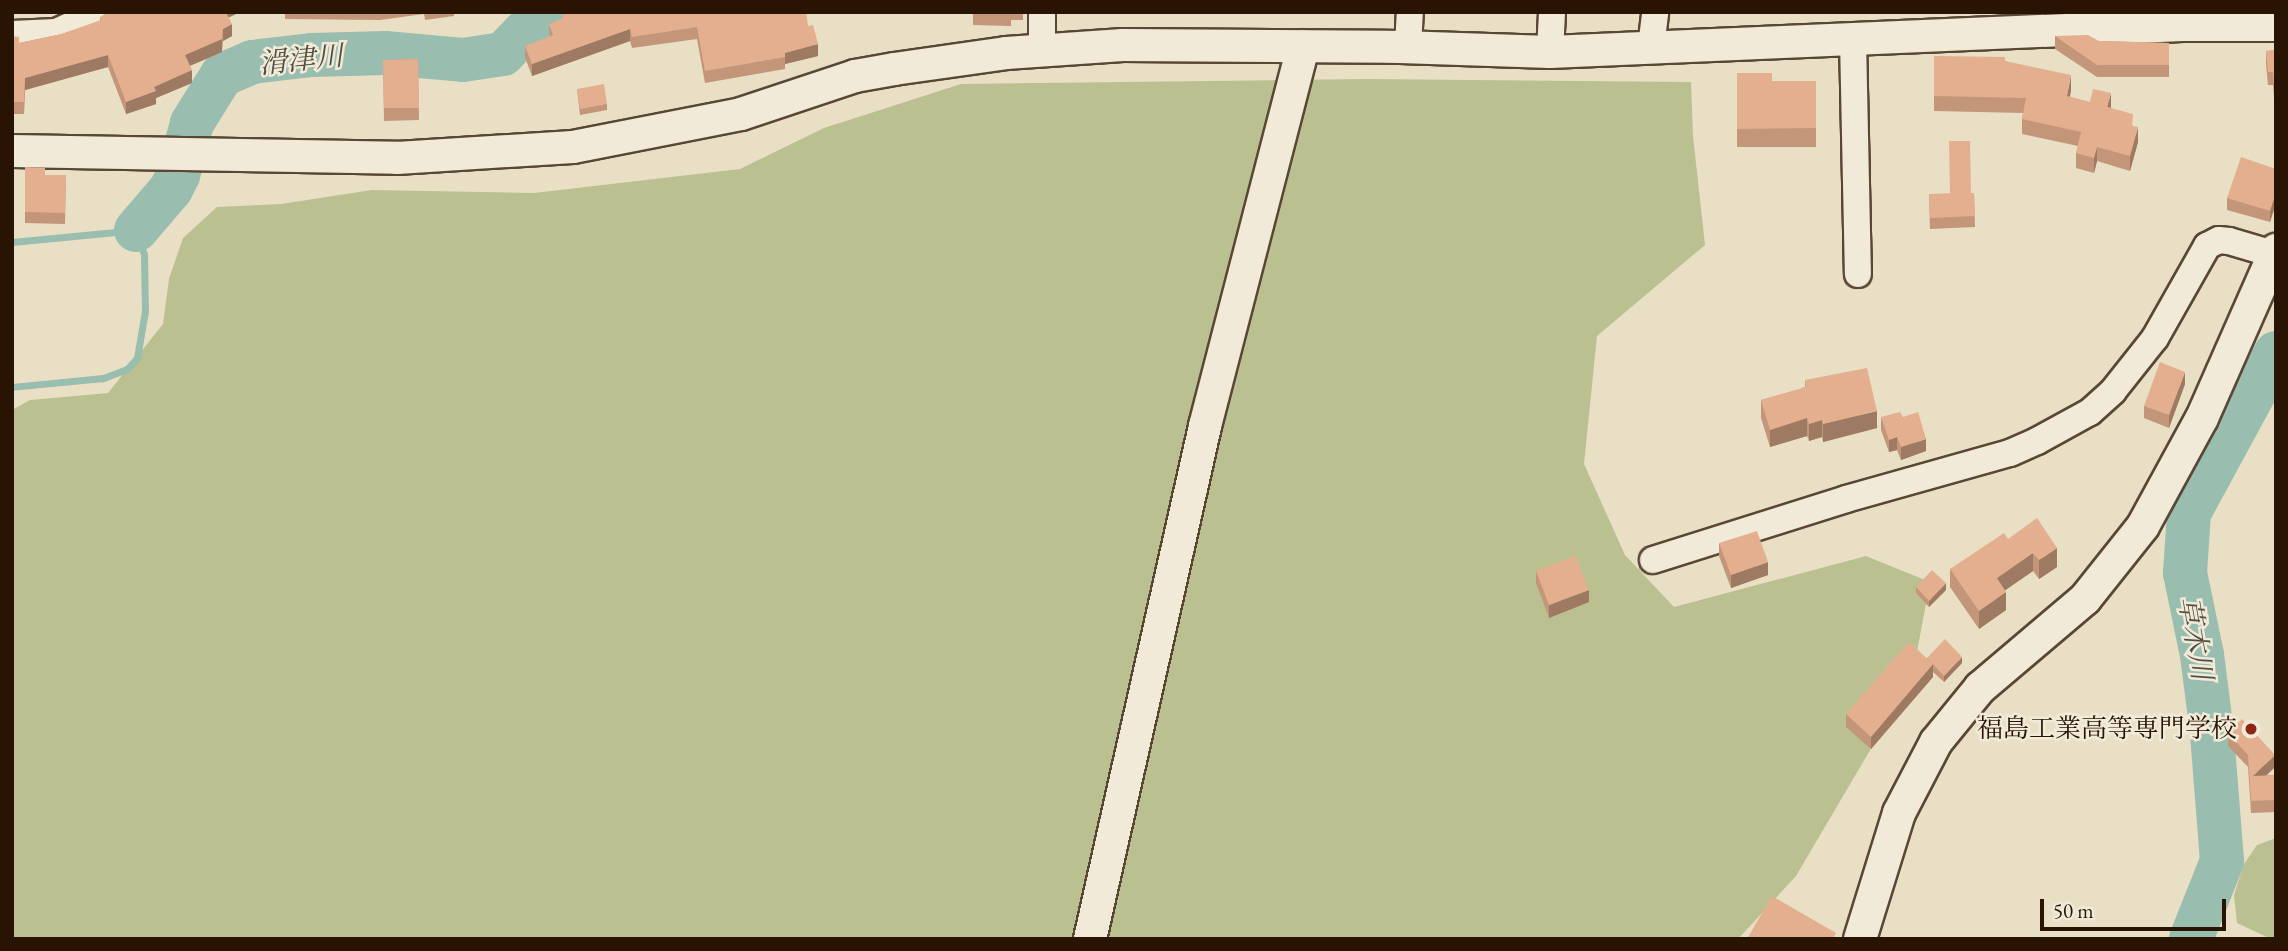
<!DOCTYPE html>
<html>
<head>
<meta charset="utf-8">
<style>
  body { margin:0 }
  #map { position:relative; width:2288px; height:951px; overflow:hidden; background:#e9dfc5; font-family:"EB Garamond","Noto Serif JP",serif }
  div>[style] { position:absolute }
  .green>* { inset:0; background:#bbc091 }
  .stream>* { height:7px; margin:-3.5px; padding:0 3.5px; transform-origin:3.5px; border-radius:3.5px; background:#99bdae }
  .river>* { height:44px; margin:-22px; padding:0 22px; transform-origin:22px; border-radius:22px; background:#99bdae }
  .roads { filter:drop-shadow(2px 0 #594734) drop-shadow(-2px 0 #594734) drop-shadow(0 2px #594734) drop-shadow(0 -2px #594734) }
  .minor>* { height:26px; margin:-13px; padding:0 13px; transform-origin:13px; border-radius:13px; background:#f1ead9 }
  .tertiary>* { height:32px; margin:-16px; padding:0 16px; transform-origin:16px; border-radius:16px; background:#f1ead9 }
  .wall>* { inset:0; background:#c3967a }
  .shaded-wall>* { inset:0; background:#9f7a63 }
  .building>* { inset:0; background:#e3af8e }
  .dots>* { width:19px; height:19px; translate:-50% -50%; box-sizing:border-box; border:4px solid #f1ead9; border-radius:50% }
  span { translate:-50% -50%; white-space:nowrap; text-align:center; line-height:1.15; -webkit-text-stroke:5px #f1ead9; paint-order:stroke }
  .poi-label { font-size:26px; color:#291403 }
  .right { translate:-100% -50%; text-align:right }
  .water-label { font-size:28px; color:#504f3f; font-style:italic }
  .frame { position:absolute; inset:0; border:14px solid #291403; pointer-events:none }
  .scale { position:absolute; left:2040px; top:899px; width:186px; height:32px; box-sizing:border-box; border:4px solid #291403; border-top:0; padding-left:9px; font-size:21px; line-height:24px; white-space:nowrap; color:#291403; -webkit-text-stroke:5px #f1ead9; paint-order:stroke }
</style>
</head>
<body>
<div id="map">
  <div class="green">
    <div style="clip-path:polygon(1367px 79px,1691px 82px,1693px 136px,1705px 245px,1597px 336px,1584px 464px,1625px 555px,1674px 607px,1866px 556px,1930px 582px,1912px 679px,1796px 876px,1738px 939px,12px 939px,12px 410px,30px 400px,108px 393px,163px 324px,169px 279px,183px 238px,217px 207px,281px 204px,372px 190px,534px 193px,740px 169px,824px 128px,961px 84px)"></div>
    <div style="clip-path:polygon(2276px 838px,2276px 939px,2271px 939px,2237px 923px,2234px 895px,2244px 864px,2257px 845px)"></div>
  </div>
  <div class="stream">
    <div style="left:12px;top:242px;width:125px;rotate:-5.5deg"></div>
    <div style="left:136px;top:230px;width:26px;rotate:72deg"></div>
    <div style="left:144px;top:255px;width:56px;rotate:89deg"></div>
    <div style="left:145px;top:311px;width:48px;rotate:99.7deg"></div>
    <div style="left:137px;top:358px;width:15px;rotate:132deg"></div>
    <div style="left:127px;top:369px;width:26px;rotate:159deg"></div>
    <div style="left:103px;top:378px;width:91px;rotate:174.4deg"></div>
  </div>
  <div class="river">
    <div style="left:136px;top:230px;width:54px;rotate:-49.5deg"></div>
    <div style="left:171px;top:189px;width:16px;rotate:-63deg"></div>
    <div style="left:178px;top:175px;width:54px;rotate:-74.9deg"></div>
    <div style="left:192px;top:123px;width:57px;rotate:-58deg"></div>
    <div style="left:222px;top:75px;width:33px;rotate:-23deg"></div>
    <div style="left:252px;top:62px;width:60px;rotate:-6.7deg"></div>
    <div style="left:312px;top:55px;width:73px;rotate:-1.6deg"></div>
    <div style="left:385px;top:53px;width:78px;rotate:5.1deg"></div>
    <div style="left:463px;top:60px;width:40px;rotate:-8.5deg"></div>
    <div style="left:503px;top:54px;width:59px;rotate:-45.7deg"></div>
    <div style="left:2191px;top:939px;width:84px;rotate:-68.3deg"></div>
    <div style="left:2222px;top:861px;width:128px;rotate:-94.5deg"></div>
    <div style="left:2212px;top:733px;width:79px;rotate:-97.3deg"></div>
    <div style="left:2202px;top:655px;width:84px;rotate:-101.7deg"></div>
    <div style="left:2185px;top:573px;width:60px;rotate:-86.2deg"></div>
    <div style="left:2189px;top:513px;width:182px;rotate:-61.5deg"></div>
  </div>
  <div class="roads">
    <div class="minor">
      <div style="left:12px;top:34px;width:44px;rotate:-2.6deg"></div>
      <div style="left:56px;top:32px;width:48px;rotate:-24.4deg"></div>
      <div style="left:1853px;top:39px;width:235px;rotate:88.8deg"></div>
      <div style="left:1408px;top:47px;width:35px;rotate:-87deg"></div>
      <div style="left:1651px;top:47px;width:35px;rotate:-83deg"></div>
      <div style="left:1042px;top:50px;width:38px;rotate:-90deg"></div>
      <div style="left:1550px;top:52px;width:40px;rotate:-87.1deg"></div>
      <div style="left:1653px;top:560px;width:202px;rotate:-17.5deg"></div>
      <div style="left:1846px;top:499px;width:170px;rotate:-15.7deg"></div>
      <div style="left:2010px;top:453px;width:30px;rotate:-24deg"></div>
      <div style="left:2037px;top:441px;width:60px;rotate:-28.7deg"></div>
      <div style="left:2090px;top:412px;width:31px;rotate:-42deg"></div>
      <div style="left:2113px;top:391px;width:68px;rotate:-51.6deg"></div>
      <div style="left:2155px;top:338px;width:106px;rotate:-60.5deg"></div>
      <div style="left:2207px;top:246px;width:13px;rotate:-27deg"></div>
      <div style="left:2219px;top:240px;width:10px;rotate:6deg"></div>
      <div style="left:2229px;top:241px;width:46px;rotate:16.5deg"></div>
    </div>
    <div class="tertiary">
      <div style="left:12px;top:151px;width:385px;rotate:1deg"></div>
      <div style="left:397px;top:158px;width:176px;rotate:-3.6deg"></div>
      <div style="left:573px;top:147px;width:171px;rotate:-11.1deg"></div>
      <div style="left:741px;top:114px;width:120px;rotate:-18.4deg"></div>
      <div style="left:855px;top:76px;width:40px;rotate:-10deg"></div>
      <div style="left:894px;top:69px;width:113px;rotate:-8.1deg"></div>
      <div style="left:1006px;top:53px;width:117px;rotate:-3.9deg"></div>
      <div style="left:1123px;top:45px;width:277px;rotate:0.4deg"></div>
      <div style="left:1400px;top:47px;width:150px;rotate:1.9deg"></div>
      <div style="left:1550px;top:52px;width:633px;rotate:-2.45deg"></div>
      <div style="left:2182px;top:25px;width:94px"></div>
      <div style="left:1090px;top:939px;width:526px;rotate:-77.36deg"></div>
      <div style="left:1205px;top:426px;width:392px;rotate:-75.5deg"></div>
      <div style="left:1860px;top:939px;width:132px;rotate:-72.8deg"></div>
      <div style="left:1899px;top:813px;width:80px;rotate:-62.5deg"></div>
      <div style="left:1936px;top:742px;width:70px;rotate:-50.8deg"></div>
      <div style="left:1980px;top:688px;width:138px;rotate:-40.3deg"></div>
      <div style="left:2085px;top:599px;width:93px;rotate:-51.5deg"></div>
      <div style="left:2143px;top:526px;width:123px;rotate:-61.4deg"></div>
      <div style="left:2202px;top:418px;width:184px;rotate:-66.2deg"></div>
    </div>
  </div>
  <div class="wall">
    <div style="clip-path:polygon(285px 12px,454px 12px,454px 16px,425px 20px,424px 14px,380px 20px,285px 19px)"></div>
    <div style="clip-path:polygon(973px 12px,1023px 12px,1023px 20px,1011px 20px,1011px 26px,973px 25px)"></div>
    <div style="clip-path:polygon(1427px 12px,1473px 12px,1473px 14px,1427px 14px)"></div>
    <div style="clip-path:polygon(562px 15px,808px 26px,818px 56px,785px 64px,785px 69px,705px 83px,697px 39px,632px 48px,630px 41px,532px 76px,525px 57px,525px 46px,550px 37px,549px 24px,562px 19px)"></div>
    <div style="clip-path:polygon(100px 17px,229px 18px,232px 36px,223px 41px,222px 52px,189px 66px,192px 83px,156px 98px,156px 104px,126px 114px,108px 67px,25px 90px,24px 114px,12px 114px,12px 36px,19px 43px,62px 34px,100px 21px)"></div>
    <div style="clip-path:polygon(2055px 36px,2099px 41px,2169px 43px,2169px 77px,2097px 77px,2055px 49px)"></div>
    <div style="clip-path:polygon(2276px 50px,2276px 123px,2273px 85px,2268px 85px,2266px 64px,2266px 51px)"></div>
    <div style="clip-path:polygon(1934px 56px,2005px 61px,2071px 90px,2070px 97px,2111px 108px,2133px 126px,2138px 142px,2130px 171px,2097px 161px,2094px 173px,2076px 168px,2076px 153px,2078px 146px,2022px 134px,2022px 119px,2023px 113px,1934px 111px)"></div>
    <div style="clip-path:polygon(418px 59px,419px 120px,384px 121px,383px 60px)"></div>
    <div style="clip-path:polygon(1737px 73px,1772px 81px,1816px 81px,1816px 147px,1737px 147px)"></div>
    <div style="clip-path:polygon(577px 89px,607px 104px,607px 110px,580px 115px)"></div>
    <div style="clip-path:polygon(25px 167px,45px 175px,66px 175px,65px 224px,25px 223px)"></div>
    <div style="clip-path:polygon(2276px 169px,2276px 203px,2270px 222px,2227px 210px,2227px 198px)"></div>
    <div style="clip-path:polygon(1974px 193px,1975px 227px,1930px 229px,1929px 194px)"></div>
    <div style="clip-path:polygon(1805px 380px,1877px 428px,1823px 442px,1822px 437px,1809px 441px,1807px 436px,1770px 447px,1761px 418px,1761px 400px,1800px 389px,1805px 387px)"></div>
    <div style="clip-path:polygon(2185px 384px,2169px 428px,2144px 418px,2144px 406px)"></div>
    <div style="clip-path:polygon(1881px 417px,1926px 451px,1901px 460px,1897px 450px,1889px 452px,1881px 430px)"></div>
    <div style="clip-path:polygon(2008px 539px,2057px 567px,2039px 579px,2033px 571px,2005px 590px,2006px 610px,1979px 629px,1950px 587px,1950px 569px)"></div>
    <div style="clip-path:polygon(1719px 543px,1768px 575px,1731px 588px,1719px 556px)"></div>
    <div style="clip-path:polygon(1536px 571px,1589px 602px,1549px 618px,1536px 583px)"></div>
    <div style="clip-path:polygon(1916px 587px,1946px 590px,1929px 607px,1916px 593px)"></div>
    <div style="clip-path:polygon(1927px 658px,1962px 663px,1944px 682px,1933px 672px,1933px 677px,1871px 749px,1846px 727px,1846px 714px)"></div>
    <div style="clip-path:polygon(2228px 733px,2275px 767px,2267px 775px,2276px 775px,2276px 812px,2251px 813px,2248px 767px,2228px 746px)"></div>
  </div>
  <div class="shaded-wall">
    <div style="clip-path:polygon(223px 12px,241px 12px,223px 20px)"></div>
    <div style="clip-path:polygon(232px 24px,232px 36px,223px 41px,223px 29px)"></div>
    <div style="clip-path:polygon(630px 29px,630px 41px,532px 76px,532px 64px)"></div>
    <div style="clip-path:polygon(222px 39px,222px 52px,185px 68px,185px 55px)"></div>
    <div style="clip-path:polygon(818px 44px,818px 56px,785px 64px,785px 53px)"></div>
    <div style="clip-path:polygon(108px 55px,108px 67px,25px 90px,24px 114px,25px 78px)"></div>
    <div style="clip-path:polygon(192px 70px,192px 83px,156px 98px,156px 104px,126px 114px,126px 102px,154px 87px)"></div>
    <div style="clip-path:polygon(2071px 75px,2071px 90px,2067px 111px,2067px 96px)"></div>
    <div style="clip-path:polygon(2111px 93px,2111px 108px,2107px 107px)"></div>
    <div style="clip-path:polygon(2138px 127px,2138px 142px,2130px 171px,2130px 156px)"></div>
    <div style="clip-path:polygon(2097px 147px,2097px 161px,2094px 173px,2094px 158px)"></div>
    <div style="clip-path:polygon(2276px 192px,2276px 203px,2270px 222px,2270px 211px)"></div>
    <div style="clip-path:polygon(2185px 372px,2185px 384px,2169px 428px,2169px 415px)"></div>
    <div style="clip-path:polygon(1877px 411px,1877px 428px,1823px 442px,1823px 424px)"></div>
    <div style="clip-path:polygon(1807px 418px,1807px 436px,1770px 447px,1770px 430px)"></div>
    <div style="clip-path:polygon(1822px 420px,1822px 437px,1809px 441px,1809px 424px)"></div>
    <div style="clip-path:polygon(1897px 437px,1897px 450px,1889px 452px,1889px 440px)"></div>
    <div style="clip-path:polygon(1926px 439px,1926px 451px,1901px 460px,1901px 447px)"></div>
    <div style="clip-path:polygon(2057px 548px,2057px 567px,2039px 579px,2039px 560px)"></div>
    <div style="clip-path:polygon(2033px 553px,2033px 571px,1997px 596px,1997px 578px)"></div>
    <div style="clip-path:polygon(1768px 562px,1768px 575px,1731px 588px,1731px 575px)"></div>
    <div style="clip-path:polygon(1946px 583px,1946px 590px,1929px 607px,1929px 601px)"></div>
    <div style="clip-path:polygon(1589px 590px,1589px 602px,1549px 618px,1549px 605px)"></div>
    <div style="clip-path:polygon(2006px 592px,2006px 610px,1979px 629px,1979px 611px)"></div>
    <div style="clip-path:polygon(1962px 657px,1962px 663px,1944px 682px,1944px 676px)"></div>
    <div style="clip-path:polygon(1933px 664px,1933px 677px,1871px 749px,1871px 737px)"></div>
    <div style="clip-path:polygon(2275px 755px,2275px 767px,2253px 788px,2253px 776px)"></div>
  </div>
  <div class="building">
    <div style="clip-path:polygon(108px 12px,226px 12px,232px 24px,223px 29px,222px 39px,185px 55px,192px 70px,154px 87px,156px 91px,126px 102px,108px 55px,25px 78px,24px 102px,12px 102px,12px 36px,19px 37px,19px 43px,62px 34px,101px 20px,100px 17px)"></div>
    <div style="clip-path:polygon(569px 12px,806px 12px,808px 26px,813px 25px,818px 44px,785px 53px,785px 57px,705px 71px,697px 27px,632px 37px,630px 29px,532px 64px,525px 46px,553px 35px,549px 24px,563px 18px,562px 15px)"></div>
    <div style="clip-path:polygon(973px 12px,1011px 12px,1011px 13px)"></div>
    <div style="clip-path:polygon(2088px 35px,2099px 41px,2169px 43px,2169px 65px,2097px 65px,2055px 36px)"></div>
    <div style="clip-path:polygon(2276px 50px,2276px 111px,2273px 72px,2268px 72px,2266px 51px)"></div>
    <div style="clip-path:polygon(1934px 56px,2005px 57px,2005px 61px,2071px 75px,2067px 96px,2090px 102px,2093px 89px,2111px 93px,2107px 107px,2133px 114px,2132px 126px,2138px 127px,2130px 156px,2097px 147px,2094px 158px,2076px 153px,2081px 132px,2022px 119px,2026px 98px,1934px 96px)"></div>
    <div style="clip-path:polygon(418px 59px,419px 108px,384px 108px,383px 60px)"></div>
    <div style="clip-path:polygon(1737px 73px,1772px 73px,1772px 81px,1816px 81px,1816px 128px,1737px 129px)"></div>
    <div style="clip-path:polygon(604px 84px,607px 104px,580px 109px,577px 89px)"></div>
    <div style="clip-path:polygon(1949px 141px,1970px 141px,1971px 193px,1974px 193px,1975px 216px,1930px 218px,1929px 194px,1950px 194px)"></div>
    <div style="clip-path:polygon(2241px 157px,2276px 169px,2276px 192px,2270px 211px,2227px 198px)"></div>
    <div style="clip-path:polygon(25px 167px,45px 168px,45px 175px,66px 175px,65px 213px,25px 212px)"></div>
    <div style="clip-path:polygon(2160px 362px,2185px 372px,2169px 415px,2144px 406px)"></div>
    <div style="clip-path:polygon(1867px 368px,1877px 411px,1823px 424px,1822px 420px,1809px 424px,1807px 418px,1770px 430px,1761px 400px,1800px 389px,1806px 386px,1805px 380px)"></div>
    <div style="clip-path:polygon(1900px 412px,1903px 417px,1918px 412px,1926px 439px,1901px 447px,1897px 437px,1889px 440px,1881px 417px)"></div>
    <div style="clip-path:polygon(2037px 518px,2057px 548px,2039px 560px,2033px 553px,1997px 578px,2006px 592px,1979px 611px,1950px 569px,2004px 533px,2008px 539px)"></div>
    <div style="clip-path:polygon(1757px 531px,1768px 562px,1731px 575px,1719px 543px)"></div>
    <div style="clip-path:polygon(1575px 556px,1589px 590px,1549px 605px,1536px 571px)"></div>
    <div style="clip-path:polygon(1932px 570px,1946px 583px,1929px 601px,1916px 587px)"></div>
    <div style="clip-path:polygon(1945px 639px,1962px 657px,1944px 676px,1927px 658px)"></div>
    <div style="clip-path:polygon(1909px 642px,1933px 664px,1871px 737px,1846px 714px)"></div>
    <div style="clip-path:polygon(2242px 719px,2275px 755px,2253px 776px,2276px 775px,2276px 800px,2251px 801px,2248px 755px,2228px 733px)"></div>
    <div style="clip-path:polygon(1772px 896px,1836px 933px,1833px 939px,1747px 939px)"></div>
  </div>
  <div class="dots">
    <div style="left:2251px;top:729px;background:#8f2418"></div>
  </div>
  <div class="poi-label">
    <span class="right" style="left:2237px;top:729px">福島工業高等専門学校</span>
  </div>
  <div class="water-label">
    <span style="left:301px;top:59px;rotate:-6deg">滑津川</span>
    <span style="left:2196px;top:638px;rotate:80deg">草木川</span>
  </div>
  <div class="frame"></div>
  <div class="scale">50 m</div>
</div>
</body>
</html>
